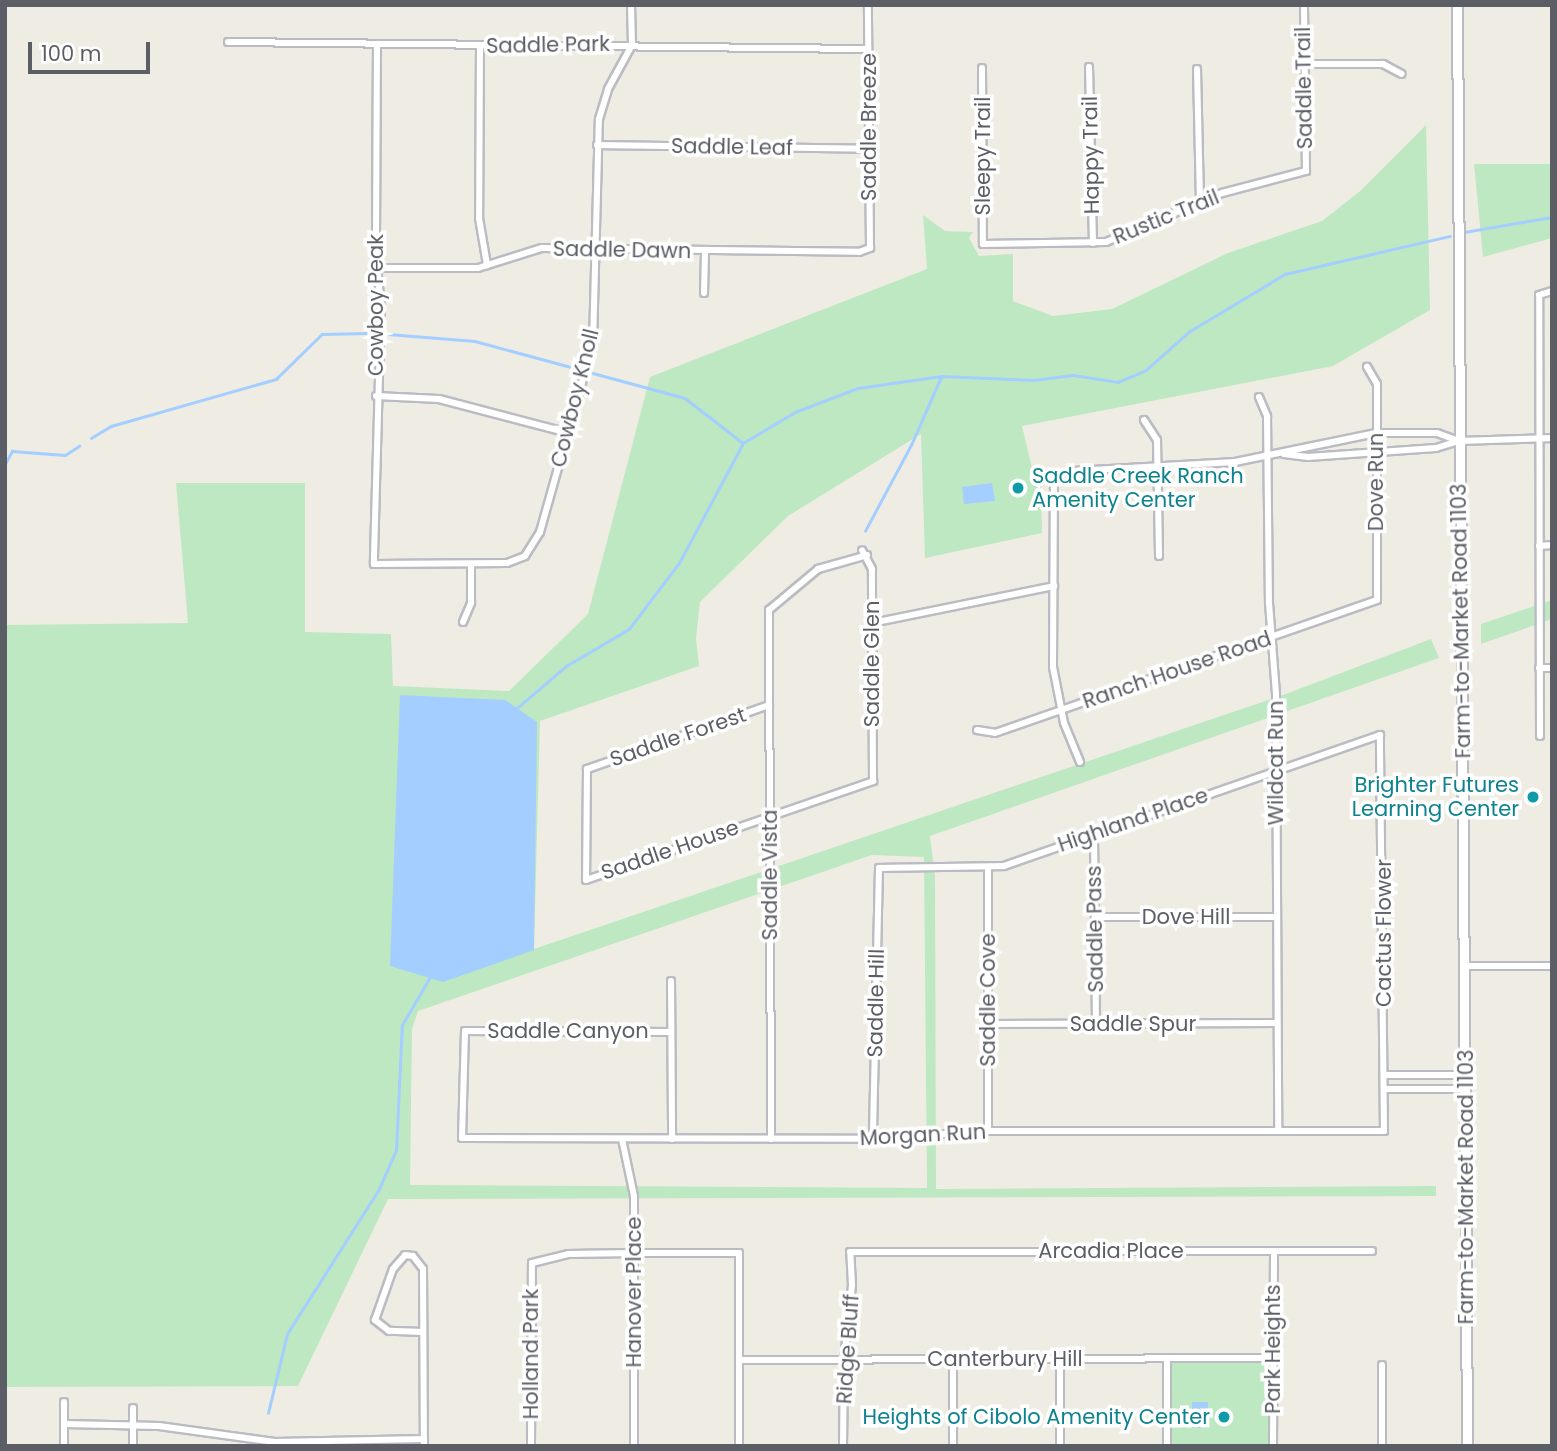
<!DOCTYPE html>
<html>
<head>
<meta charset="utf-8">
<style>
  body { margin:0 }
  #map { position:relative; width:1557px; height:1451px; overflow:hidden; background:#efede3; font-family:Poppins,sans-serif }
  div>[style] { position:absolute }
  .green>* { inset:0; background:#bee8c2 }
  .water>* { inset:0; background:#a3ceff }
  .stream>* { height:2.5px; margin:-1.25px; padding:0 1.25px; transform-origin:1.25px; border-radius:1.25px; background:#a3ceff }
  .roads { filter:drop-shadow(2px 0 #bbbcc3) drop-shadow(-2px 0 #bbbcc3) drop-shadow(0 2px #bbbcc3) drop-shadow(0 -2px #bbbcc3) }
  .minor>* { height:6px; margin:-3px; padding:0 3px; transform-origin:3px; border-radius:3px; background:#fff }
  .secondary>* { height:9px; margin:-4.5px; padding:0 4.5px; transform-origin:4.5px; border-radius:4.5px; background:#fff }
  .dots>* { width:19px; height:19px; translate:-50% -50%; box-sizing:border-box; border:4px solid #fff; border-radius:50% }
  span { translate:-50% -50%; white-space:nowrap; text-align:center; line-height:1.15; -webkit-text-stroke:7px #fff; paint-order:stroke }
  .street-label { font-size:21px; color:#5b5e65 }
  .culture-label { font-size:21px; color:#0d838f }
  .left { translate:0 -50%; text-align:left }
  .right { translate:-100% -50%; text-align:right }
  .frame { position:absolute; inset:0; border:7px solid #5b5e65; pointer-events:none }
  .scale { position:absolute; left:28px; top:42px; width:122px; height:32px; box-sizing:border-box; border:4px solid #5b5e65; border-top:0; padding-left:9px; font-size:21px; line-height:24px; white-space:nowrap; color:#5b5e65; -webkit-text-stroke:5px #fff; paint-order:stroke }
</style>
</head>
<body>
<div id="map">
  <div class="green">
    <div style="clip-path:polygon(evenodd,1426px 125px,1430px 310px,1333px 366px,1022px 426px,1033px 472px,1041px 475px,1042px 533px,925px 558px,921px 434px,788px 516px,700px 602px,696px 638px,699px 666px,540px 721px,534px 949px,1283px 695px,1431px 639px,1439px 658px,930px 836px,935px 876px,936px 1189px,1436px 1186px,1436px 1196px,388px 1199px,298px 1386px,5px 1387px,5px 625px,188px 623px,176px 483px,305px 483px,305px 632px,391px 634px,393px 686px,509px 691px,588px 614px,650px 377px,927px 269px,923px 215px,945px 231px,973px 232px,969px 238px,979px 256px,1013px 254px,1013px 301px,1053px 316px,1112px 309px,1228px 253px,1322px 221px,1359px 192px,1426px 125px,872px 855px,924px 857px,927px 1188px,410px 1185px,412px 1029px,418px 1011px,872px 855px)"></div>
    <div style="clip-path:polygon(1474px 164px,1552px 164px,1552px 238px,1483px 257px)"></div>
    <div style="clip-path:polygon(1552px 600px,1552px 619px,1481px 644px,1481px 624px)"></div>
    <div style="clip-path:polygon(1167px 1358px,1272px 1358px,1273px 1446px,1167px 1446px)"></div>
  </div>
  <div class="water">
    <div style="clip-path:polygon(992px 483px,995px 501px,964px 504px,962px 487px)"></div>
    <div style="clip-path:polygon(400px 695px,505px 700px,537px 722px,534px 950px,443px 982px,390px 966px)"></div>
    <div style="clip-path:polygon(1192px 1402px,1208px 1402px,1208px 1428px,1192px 1428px)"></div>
  </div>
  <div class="stream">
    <div style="left:1464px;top:232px;width:89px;rotate:-9.7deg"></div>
    <div style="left:388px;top:334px;width:87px;rotate:4.6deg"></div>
    <div style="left:475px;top:341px;width:218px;rotate:15.2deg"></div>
    <div style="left:685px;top:398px;width:73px;rotate:37.8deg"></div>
    <div style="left:91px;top:438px;width:23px;rotate:-31deg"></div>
    <div style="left:111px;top:426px;width:172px;rotate:-15.9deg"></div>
    <div style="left:276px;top:379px;width:64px;rotate:-44.4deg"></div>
    <div style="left:322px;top:334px;width:47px;rotate:-1.2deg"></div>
    <div style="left:5px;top:464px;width:15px;rotate:-62deg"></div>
    <div style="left:12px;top:451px;width:53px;rotate:4.3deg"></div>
    <div style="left:65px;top:455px;width:17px;rotate:-33deg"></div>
    <div style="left:865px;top:531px;width:98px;rotate:-61.9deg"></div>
    <div style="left:911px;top:445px;width:74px;rotate:-66.2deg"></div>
    <div style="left:516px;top:709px;width:66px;rotate:-40.7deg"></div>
    <div style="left:566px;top:666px;width:73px;rotate:-30.4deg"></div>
    <div style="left:629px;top:629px;width:83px;rotate:-52.9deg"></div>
    <div style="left:679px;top:563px;width:136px;rotate:-61.9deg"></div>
    <div style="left:743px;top:443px;width:61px;rotate:-30.8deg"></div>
    <div style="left:795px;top:412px;width:67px;rotate:-20.9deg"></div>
    <div style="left:858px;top:388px;width:84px;rotate:-8.2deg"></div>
    <div style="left:941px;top:376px;width:92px;rotate:2.5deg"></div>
    <div style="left:1033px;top:380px;width:40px;rotate:-7.1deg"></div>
    <div style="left:1073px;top:375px;width:46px;rotate:8.8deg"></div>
    <div style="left:1118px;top:382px;width:30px;rotate:-23deg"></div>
    <div style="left:1146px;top:370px;width:59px;rotate:-41.6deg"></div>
    <div style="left:1190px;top:331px;width:111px;rotate:-31deg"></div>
    <div style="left:1285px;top:274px;width:169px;rotate:-13deg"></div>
    <div style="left:268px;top:1413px;width:81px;rotate:-76.5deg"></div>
    <div style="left:287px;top:1334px;width:172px;rotate:-57.6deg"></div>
    <div style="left:379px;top:1189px;width:43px;rotate:-66.4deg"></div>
    <div style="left:396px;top:1150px;width:125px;rotate:-87.3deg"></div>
    <div style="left:402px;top:1025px;width:56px;rotate:-59.7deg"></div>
  </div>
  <div class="roads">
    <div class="minor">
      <div style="left:228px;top:42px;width:640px;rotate:0.63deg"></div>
      <div style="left:377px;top:45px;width:212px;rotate:90.3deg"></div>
      <div style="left:376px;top:257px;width:49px;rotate:84.2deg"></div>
      <div style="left:381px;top:306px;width:258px;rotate:91.6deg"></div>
      <div style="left:374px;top:564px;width:133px;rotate:-0.4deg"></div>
      <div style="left:507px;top:563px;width:19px;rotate:-21deg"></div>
      <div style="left:525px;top:556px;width:28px;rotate:-58deg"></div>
      <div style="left:540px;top:532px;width:195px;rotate:-74.3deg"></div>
      <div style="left:593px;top:344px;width:225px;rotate:-88.5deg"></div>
      <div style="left:599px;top:119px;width:31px;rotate:-73deg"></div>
      <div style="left:608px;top:89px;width:50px;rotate:-61.4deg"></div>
      <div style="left:632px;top:45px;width:40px;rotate:-91.4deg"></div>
      <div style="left:480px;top:46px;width:172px;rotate:90.3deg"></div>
      <div style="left:479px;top:218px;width:48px;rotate:80.3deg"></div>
      <div style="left:1304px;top:64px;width:79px"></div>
      <div style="left:1383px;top:64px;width:21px;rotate:28deg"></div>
      <div style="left:1089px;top:67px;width:176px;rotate:88.7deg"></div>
      <div style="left:982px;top:68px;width:176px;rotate:89.7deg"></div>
      <div style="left:983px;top:244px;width:123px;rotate:-0.9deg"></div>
      <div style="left:1106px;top:242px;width:126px;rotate:-22.9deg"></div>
      <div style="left:1222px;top:193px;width:87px;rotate:-14.7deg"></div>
      <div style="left:1306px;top:171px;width:166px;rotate:-90.7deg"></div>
      <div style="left:1197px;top:69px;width:134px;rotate:88.7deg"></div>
      <div style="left:597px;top:145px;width:270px;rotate:0.8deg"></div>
      <div style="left:378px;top:268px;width:100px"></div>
      <div style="left:478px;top:268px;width:67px;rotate:-17.4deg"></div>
      <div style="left:542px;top:248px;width:317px;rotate:0.7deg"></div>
      <div style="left:859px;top:252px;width:12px;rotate:-20deg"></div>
      <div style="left:870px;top:248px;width:243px;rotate:-90.5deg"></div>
      <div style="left:704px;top:293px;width:42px;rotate:-88.6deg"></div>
      <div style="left:376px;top:396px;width:63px;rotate:2.7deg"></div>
      <div style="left:439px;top:399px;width:134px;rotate:14.7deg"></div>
      <div style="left:1259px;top:397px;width:21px;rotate:67deg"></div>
      <div style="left:1267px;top:416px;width:187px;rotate:89.4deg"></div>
      <div style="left:1269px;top:603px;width:91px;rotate:85.6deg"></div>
      <div style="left:1276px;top:694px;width:437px;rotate:89.7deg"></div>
      <div style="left:1144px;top:420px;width:24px;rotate:57deg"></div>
      <div style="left:1157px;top:440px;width:116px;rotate:89deg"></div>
      <div style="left:1284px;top:454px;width:24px;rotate:7deg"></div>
      <div style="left:1308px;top:457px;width:128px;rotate:-4deg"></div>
      <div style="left:1436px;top:448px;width:24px;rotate:-17deg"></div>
      <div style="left:1459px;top:441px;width:93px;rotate:-1.8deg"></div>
      <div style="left:1539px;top:546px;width:13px;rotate:-4deg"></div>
      <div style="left:463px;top:622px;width:21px;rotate:-67deg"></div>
      <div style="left:471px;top:603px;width:38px;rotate:-90deg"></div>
      <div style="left:872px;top:623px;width:186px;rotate:-11.5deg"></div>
      <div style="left:1539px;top:668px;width:13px"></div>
      <div style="left:769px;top:705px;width:193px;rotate:160.6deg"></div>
      <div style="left:587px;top:769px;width:111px;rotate:90.5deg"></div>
      <div style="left:586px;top:880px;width:304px;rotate:-19deg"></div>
      <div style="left:873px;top:781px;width:212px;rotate:-90.3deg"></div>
      <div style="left:872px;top:569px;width:21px;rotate:-118deg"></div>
      <div style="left:977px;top:730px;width:18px;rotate:9deg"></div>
      <div style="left:995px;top:733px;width:404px;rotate:-19.2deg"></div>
      <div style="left:1377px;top:600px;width:216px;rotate:-90deg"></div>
      <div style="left:1377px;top:384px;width:20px;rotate:-120deg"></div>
      <div style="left:1540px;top:736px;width:441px;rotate:-90.1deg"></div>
      <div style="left:1539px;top:295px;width:14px;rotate:-17deg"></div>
      <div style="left:1080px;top:762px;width:42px;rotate:-112.3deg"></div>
      <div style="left:1064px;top:723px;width:57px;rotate:-101.1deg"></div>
      <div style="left:1053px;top:667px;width:189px;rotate:-89.7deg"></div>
      <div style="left:1054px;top:478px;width:21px;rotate:-19deg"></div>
      <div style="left:1074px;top:471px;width:161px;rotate:-3.2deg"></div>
      <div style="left:1235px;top:462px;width:144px;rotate:-11.6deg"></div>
      <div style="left:1376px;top:433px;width:61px"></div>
      <div style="left:1437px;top:433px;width:23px;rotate:20deg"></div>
      <div style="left:1094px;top:834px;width:190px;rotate:89.4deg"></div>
      <div style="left:1095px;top:917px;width:181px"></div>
      <div style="left:1465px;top:966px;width:87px"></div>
      <div style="left:671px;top:981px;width:158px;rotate:89.6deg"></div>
      <div style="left:988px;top:1024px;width:289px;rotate:-0.2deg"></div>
      <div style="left:671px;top:1032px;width:206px;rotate:-179.7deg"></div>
      <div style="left:465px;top:1031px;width:107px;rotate:91.6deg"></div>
      <div style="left:462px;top:1138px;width:411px;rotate:0.1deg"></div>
      <div style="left:873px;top:1139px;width:115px;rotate:-4deg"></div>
      <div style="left:988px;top:1131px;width:396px"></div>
      <div style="left:1384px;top:1131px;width:396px;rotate:-90.6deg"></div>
      <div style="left:1380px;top:735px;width:398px;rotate:160.8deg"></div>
      <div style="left:1004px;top:866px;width:125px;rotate:179.1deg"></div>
      <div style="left:879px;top:868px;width:271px;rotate:91.3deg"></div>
      <div style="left:1384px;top:1075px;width:81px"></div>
      <div style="left:1384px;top:1089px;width:81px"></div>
      <div style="left:988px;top:1131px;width:262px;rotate:-90deg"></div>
      <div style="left:622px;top:1139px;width:58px;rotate:78.1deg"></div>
      <div style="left:634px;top:1196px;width:250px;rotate:90deg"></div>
      <div style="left:771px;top:1139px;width:529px;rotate:-90.22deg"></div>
      <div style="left:769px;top:610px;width:64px;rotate:-39.9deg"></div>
      <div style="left:818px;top:569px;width:51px;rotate:-15.9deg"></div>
      <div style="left:423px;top:1332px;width:34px;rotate:-178deg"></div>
      <div style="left:389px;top:1331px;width:18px;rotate:-142deg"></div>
      <div style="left:375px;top:1320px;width:54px;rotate:-70.6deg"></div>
      <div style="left:393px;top:1269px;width:18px;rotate:-49deg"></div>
      <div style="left:405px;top:1255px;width:8px;rotate:7deg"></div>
      <div style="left:413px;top:1256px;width:16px;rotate:52deg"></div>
      <div style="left:423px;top:1269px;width:170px;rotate:89.7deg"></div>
      <div style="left:424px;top:1439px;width:7px;rotate:90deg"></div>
      <div style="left:953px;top:1359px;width:87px;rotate:90deg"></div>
      <div style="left:739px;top:1360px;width:533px;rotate:-0.21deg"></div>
      <div style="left:1382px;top:1365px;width:81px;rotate:90deg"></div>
      <div style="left:64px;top:1402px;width:44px;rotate:90deg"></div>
      <div style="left:133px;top:1408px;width:38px;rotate:90deg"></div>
      <div style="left:64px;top:1424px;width:95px;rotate:1.2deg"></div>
      <div style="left:159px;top:1426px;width:117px;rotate:7.9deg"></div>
      <div style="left:275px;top:1442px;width:149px;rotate:-1.2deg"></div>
      <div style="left:531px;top:1446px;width:183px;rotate:-89.7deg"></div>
      <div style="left:532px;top:1263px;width:37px;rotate:-14deg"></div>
      <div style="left:568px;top:1254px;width:66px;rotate:-0.9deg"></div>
      <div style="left:634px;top:1253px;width:105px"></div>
      <div style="left:739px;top:1253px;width:193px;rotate:90deg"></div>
      <div style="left:843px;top:1446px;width:87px;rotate:-89.3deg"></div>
      <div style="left:844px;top:1359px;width:74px;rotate:-83.8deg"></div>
      <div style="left:852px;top:1285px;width:33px;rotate:-93deg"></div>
      <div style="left:850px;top:1252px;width:522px;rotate:-0.11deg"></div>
      <div style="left:1060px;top:1446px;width:88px;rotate:-90deg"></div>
      <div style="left:1167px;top:1446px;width:88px;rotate:-90deg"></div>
      <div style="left:1273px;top:1446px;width:195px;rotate:-89.7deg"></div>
    </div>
    <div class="secondary">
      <div style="left:1457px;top:5px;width:1441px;rotate:89.6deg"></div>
    </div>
  </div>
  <div class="dots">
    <div style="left:1018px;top:488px;background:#0f9aa8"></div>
    <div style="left:1533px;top:797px;background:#0f9aa8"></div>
    <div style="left:1224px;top:1417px;background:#0f9aa8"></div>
  </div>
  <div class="street-label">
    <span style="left:548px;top:45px;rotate:-1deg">Saddle Park</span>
    <span style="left:1304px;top:88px;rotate:-91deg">Saddle Trail</span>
    <span style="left:869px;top:127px;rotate:-90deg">Saddle Breeze</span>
    <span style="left:732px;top:147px;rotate:1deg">Saddle Leaf</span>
    <span style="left:1091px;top:155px;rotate:-91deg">Happy Trail</span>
    <span style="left:983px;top:156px;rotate:-90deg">Sleepy Trail</span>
    <span style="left:1166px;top:217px;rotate:-22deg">Rustic Trail</span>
    <span style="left:622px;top:250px;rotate:1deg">Saddle Dawn</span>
    <span style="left:376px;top:305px;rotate:-90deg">Cowboy Peak</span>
    <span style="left:575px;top:398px;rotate:-76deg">Cowboy Knoll</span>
    <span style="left:1376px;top:482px;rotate:-90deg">Dove Run</span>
    <span style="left:1461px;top:621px;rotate:-91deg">Farm-to-Market Road 1103</span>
    <span style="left:872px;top:664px;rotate:-90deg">Saddle Glen</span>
    <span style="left:1177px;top:670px;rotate:-19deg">Ranch House Road</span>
    <span style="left:678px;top:737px;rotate:-19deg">Saddle Forest</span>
    <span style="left:1276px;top:763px;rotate:-90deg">Wildcat Run</span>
    <span style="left:1133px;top:820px;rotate:-19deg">Highland Place</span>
    <span style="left:670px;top:850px;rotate:-19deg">Saddle House</span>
    <span style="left:770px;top:875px;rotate:-90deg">Saddle Vista</span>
    <span style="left:1186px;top:917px">Dove Hill</span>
    <span style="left:1095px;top:929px;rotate:-91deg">Saddle Pass</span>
    <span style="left:1384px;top:933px;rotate:-90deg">Cactus Flower</span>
    <span style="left:988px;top:1000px;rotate:-90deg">Saddle Cove</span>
    <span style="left:876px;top:1003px;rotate:-89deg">Saddle Hill</span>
    <span style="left:1133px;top:1024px">Saddle Spur</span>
    <span style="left:568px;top:1031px">Saddle Canyon</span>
    <span style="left:923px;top:1135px;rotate:-3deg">Morgan Run</span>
    <span style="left:1466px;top:1187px;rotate:-90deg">Farm-to-Market Road 1103</span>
    <span style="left:1111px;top:1251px">Arcadia Place</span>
    <span style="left:634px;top:1292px;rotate:-90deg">Hanover Place</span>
    <span style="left:848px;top:1349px;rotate:-86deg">Ridge Bluff</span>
    <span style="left:1273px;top:1349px;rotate:-90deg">Park Heights</span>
    <span style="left:531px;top:1354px;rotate:-90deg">Holland Park</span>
    <span style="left:1005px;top:1359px">Canterbury Hill</span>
  </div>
  <div class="culture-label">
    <span class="left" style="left:1032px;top:488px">Saddle Creek Ranch<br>Amenity Center</span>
    <span class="right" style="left:1519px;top:797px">Brighter Futures<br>Learning Center</span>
    <span class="right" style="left:1210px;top:1417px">Heights of Cibolo Amenity Center</span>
  </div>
  <div class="frame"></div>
  <div class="scale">100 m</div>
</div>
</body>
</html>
